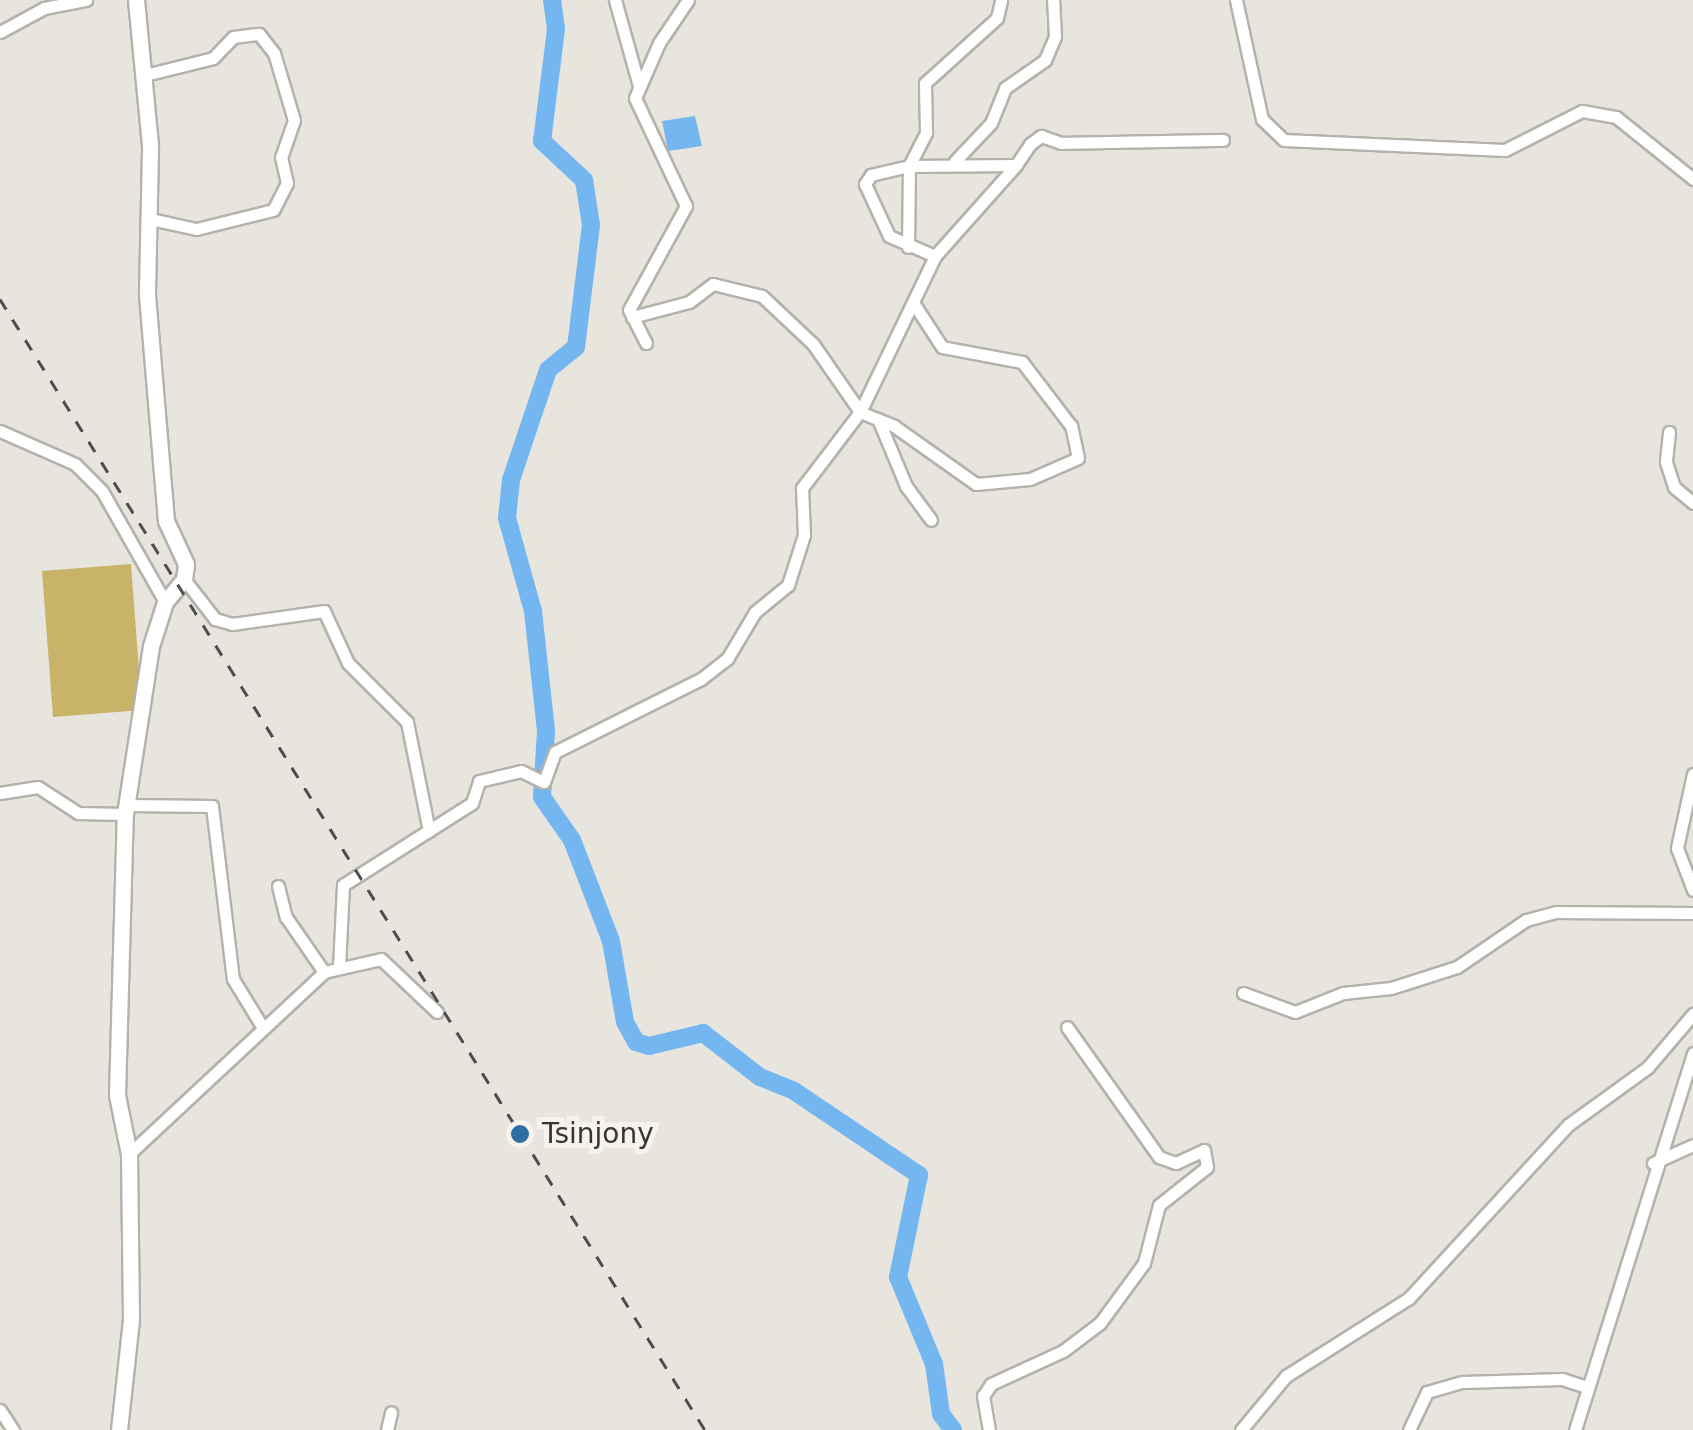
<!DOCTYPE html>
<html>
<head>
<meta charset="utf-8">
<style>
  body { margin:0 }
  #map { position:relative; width:1693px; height:1430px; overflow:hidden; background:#e7e5de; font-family:"DejaVu Sans",sans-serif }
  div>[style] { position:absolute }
  .green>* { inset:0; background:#c8b368 }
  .water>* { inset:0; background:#73b6f0 }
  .river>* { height:18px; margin:-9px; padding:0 9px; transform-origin:9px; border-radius:9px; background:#73b6f0 }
  .roads { filter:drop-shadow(2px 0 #b4b2ab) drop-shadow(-2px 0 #b4b2ab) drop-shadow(0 2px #b4b2ab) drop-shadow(0 -2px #b4b2ab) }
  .street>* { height:11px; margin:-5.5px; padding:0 5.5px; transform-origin:5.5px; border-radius:5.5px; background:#fff }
  .secondary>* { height:15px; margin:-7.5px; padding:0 7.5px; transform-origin:7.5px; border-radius:7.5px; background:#fff }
  .rail>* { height:2.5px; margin-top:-1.25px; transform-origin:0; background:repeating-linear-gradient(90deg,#4e4d4a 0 12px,transparent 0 24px) }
  .dots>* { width:28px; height:28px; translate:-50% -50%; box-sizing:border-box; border:5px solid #f5f3eb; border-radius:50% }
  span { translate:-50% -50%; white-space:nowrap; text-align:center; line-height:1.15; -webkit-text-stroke:10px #f5f3eb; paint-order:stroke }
  .poi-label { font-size:28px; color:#373633 }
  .left { translate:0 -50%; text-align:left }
</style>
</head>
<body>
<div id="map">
  <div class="green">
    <div style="clip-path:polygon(131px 564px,142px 710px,53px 717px,42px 571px)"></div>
  </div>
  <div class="water">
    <div style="clip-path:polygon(695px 116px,702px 146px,668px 151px,662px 121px)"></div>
  </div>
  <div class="river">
    <div style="left:552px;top:0;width:29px;rotate:82deg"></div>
    <div style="left:556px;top:29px;width:113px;rotate:97.1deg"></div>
    <div style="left:542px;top:141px;width:57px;rotate:42.9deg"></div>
    <div style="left:584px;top:180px;width:46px;rotate:81.2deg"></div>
    <div style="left:591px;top:225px;width:123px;rotate:97deg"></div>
    <div style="left:576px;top:347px;width:36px;rotate:141deg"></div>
    <div style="left:548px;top:370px;width:116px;rotate:108.6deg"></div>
    <div style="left:511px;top:480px;width:38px;rotate:96deg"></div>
    <div style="left:507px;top:518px;width:97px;rotate:74.4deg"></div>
    <div style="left:533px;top:611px;width:121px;rotate:83.8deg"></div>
    <div style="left:546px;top:731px;width:66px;rotate:93.5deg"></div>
    <div style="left:542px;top:797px;width:52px;rotate:55.1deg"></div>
    <div style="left:572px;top:840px;width:108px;rotate:68.9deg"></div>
    <div style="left:611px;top:941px;width:82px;rotate:80.2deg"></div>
    <div style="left:625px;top:1022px;width:23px;rotate:61deg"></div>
    <div style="left:636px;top:1042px;width:14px;rotate:17deg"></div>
    <div style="left:649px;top:1046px;width:56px;rotate:-13.5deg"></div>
    <div style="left:703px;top:1033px;width:72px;rotate:37.7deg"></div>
    <div style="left:760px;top:1077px;width:37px;rotate:22deg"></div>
    <div style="left:794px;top:1091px;width:151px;rotate:33.9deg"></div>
    <div style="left:919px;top:1175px;width:104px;rotate:101.6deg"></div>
    <div style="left:898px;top:1277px;width:94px;rotate:67.5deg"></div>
    <div style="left:934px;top:1364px;width:50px;rotate:82deg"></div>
    <div style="left:941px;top:1414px;width:20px;rotate:53deg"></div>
  </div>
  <div class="roads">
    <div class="street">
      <div style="left:615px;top:0;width:89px;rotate:74.4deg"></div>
      <div style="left:1236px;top:0;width:122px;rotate:77.7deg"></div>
      <div style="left:1262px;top:119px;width:30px;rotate:44deg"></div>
      <div style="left:1284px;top:140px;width:221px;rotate:2.6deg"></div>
      <div style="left:1505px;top:150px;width:86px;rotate:-26.9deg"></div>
      <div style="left:1582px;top:111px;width:35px;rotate:10deg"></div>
      <div style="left:1616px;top:117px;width:99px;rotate:38.8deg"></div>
      <div style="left:0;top:32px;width:50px;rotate:-28.6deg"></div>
      <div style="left:44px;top:8px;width:43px;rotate:-10.8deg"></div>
      <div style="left:145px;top:75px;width:70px;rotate:-14deg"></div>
      <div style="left:213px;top:58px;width:29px;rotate:-46deg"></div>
      <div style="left:233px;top:37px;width:26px;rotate:-7deg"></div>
      <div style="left:259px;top:34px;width:24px;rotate:52deg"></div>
      <div style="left:274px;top:53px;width:70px;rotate:73.4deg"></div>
      <div style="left:294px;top:120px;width:39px;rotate:109deg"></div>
      <div style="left:281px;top:157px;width:27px;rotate:77deg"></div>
      <div style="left:287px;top:183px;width:30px;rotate:117deg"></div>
      <div style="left:273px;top:210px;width:79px;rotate:166.1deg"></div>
      <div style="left:196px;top:229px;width:46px;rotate:-167.5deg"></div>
      <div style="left:955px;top:161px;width:52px;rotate:-46.5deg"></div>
      <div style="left:991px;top:123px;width:38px;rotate:-68deg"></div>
      <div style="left:1005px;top:88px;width:49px;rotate:-35deg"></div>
      <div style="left:1045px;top:60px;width:26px;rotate:-67deg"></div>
      <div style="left:1055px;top:36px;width:36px;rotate:-93deg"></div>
      <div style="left:1016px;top:165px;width:107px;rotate:179.5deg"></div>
      <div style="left:909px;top:166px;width:39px;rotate:167deg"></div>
      <div style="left:871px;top:175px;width:11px;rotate:124deg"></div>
      <div style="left:865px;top:184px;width:57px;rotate:65.2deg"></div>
      <div style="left:889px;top:236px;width:50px;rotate:23.5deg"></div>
      <div style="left:935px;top:256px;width:122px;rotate:-48.3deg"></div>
      <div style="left:1016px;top:165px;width:25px;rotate:-56deg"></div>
      <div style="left:1030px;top:144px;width:14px;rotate:-36deg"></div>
      <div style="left:1041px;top:136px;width:21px;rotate:19deg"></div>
      <div style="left:1061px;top:143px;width:162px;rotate:-1.1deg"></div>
      <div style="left:908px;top:247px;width:81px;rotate:-89.3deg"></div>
      <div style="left:909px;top:166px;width:38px;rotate:-63deg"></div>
      <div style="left:926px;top:132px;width:49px;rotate:-91.2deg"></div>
      <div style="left:925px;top:83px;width:97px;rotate:-42.1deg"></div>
      <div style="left:997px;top:18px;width:18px;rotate:-77deg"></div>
      <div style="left:632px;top:317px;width:59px;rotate:-14.7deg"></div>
      <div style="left:689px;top:302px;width:30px;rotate:-37deg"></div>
      <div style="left:713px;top:284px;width:50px;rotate:13.8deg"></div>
      <div style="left:762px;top:296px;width:70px;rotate:43.3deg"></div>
      <div style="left:813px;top:344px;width:83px;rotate:55.3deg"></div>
      <div style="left:860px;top:412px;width:37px;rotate:22deg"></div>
      <div style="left:894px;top:426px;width:100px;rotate:35.3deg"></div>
      <div style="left:976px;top:484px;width:54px;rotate:-5.3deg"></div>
      <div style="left:1030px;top:479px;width:52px;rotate:-23.6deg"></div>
      <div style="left:1078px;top:458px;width:33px;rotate:-102deg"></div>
      <div style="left:1071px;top:426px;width:81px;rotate:-127.4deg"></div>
      <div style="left:1022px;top:362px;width:81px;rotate:-169.4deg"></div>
      <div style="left:942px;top:347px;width:51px;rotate:-123.1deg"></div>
      <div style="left:646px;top:343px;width:37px;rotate:-117deg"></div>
      <div style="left:629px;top:310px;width:119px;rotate:-61.3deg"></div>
      <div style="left:686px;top:206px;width:119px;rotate:-115.3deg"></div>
      <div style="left:635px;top:98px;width:60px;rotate:-66.4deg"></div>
      <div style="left:659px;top:43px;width:52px;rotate:-56deg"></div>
      <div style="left:878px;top:419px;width:73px;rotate:67.3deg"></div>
      <div style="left:906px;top:486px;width:42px;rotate:53.7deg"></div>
      <div style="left:0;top:431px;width:82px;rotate:23.7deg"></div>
      <div style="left:75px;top:464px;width:38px;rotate:45deg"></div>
      <div style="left:102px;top:491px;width:128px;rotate:60.4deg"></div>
      <div style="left:1669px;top:432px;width:30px;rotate:96deg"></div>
      <div style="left:1666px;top:462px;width:26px;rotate:72deg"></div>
      <div style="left:1674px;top:487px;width:25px;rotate:40deg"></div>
      <div style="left:184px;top:579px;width:51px;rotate:52.2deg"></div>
      <div style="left:215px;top:619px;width:18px;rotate:16deg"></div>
      <div style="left:232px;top:624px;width:93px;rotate:-8deg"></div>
      <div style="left:324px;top:611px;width:57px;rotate:65.2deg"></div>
      <div style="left:348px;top:663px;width:83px;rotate:45deg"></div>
      <div style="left:407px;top:722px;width:111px;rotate:78.6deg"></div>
      <div style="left:1693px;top:774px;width:76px;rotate:102.2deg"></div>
      <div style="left:1677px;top:848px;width:45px;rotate:69.1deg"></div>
      <div style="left:0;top:793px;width:38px;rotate:-9deg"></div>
      <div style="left:38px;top:787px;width:48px;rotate:33deg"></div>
      <div style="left:78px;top:813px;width:47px;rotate:1.2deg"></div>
      <div style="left:127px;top:805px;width:85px;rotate:0.7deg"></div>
      <div style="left:212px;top:806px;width:174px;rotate:83.1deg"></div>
      <div style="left:233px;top:979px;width:57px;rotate:58.5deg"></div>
      <div style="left:278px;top:886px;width:32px;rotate:76deg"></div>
      <div style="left:286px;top:917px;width:67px;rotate:55.4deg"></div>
      <div style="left:339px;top:967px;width:82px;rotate:-87.2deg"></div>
      <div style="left:343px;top:885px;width:153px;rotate:-32.4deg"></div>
      <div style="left:472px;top:803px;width:23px;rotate:-72deg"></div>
      <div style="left:479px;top:781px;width:43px;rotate:-13.4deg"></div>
      <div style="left:521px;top:771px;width:25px;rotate:26deg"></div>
      <div style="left:544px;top:782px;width:32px;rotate:-70deg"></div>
      <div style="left:555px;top:752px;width:163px;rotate:-26.6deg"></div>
      <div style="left:701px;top:679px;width:33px;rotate:-38deg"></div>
      <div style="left:727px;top:659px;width:55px;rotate:-59.2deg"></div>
      <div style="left:755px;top:612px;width:43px;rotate:-39.3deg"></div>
      <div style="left:788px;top:585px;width:52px;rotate:-72.3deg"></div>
      <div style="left:804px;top:535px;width:47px;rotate:-92.4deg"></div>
      <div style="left:802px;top:488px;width:96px;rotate:-52.7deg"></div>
      <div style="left:860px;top:412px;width:173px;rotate:-64.3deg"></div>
      <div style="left:1243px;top:993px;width:55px;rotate:20.1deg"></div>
      <div style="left:1295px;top:1012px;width:52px;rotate:-21.6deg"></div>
      <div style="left:1343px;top:993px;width:48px;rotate:-5.9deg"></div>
      <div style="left:1391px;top:988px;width:69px;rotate:-17.7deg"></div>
      <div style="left:1457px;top:967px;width:83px;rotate:-34.3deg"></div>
      <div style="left:1526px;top:920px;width:31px;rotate:-15deg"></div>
      <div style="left:1556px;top:912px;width:137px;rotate:0.4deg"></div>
      <div style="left:129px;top:1154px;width:267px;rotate:-43deg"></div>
      <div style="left:324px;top:972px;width:58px;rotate:-12.8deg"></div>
      <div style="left:381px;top:959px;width:77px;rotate:43.4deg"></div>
      <div style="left:1653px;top:1163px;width:44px;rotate:-24.2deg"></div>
      <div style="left:0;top:1410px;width:24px;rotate:57deg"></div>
      <div style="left:387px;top:1430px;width:18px;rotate:-77deg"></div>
      <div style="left:989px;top:1430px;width:35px;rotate:-100deg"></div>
      <div style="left:983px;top:1396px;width:14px;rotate:-56deg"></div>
      <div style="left:991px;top:1384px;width:79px;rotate:-24.6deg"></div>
      <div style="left:1063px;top:1351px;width:46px;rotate:-37.1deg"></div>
      <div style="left:1100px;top:1323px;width:74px;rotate:-53.7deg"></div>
      <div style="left:1144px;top:1263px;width:60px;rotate:-75.5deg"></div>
      <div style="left:1159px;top:1205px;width:61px;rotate:-38.4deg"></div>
      <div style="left:1207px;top:1167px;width:17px;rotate:-100deg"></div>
      <div style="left:1204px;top:1150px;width:31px;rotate:155deg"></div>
      <div style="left:1176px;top:1163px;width:18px;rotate:-161deg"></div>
      <div style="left:1159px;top:1157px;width:159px;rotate:-125.3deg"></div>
      <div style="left:1241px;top:1430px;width:70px;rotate:-50.2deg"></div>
      <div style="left:1286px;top:1376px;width:146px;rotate:-32.4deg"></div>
      <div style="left:1409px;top:1298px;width:235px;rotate:-47.4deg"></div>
      <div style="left:1568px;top:1125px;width:99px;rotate:-35.9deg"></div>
      <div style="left:1648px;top:1067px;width:70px;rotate:-49.7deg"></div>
      <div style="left:1409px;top:1430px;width:42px;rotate:-64.7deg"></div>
      <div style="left:1427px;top:1392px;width:37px;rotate:-16deg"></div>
      <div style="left:1463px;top:1382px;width:99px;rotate:-1.7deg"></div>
      <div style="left:1562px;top:1379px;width:26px;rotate:18deg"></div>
      <div style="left:1575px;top:1430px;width:395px;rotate:-72.6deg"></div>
    </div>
    <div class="secondary">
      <div style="left:119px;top:1430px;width:112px;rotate:-83.8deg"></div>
      <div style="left:131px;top:1319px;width:165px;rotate:-90.7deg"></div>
      <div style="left:129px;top:1154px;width:60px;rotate:-101.5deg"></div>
      <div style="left:117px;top:1095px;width:281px;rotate:-88.4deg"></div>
      <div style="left:125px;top:814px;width:170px;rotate:-81.2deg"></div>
      <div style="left:151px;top:646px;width:46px;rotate:-72.3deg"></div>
      <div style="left:165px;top:602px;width:30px;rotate:-50deg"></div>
      <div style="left:184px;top:579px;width:15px;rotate:-82deg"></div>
      <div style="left:186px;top:564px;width:47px;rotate:-114.9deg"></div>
      <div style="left:166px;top:521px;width:229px;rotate:-94.8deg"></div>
      <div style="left:147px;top:293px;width:148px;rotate:-88.8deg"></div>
      <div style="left:150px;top:145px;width:146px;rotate:-95.5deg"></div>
    </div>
  </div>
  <div class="rail">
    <div style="left:0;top:299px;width:1333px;rotate:58.06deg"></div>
  </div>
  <div class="dots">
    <div style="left:520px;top:1134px;background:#2b6ea4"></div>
  </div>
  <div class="poi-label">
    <span class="left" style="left:542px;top:1134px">Tsinjony</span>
  </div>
</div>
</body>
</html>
